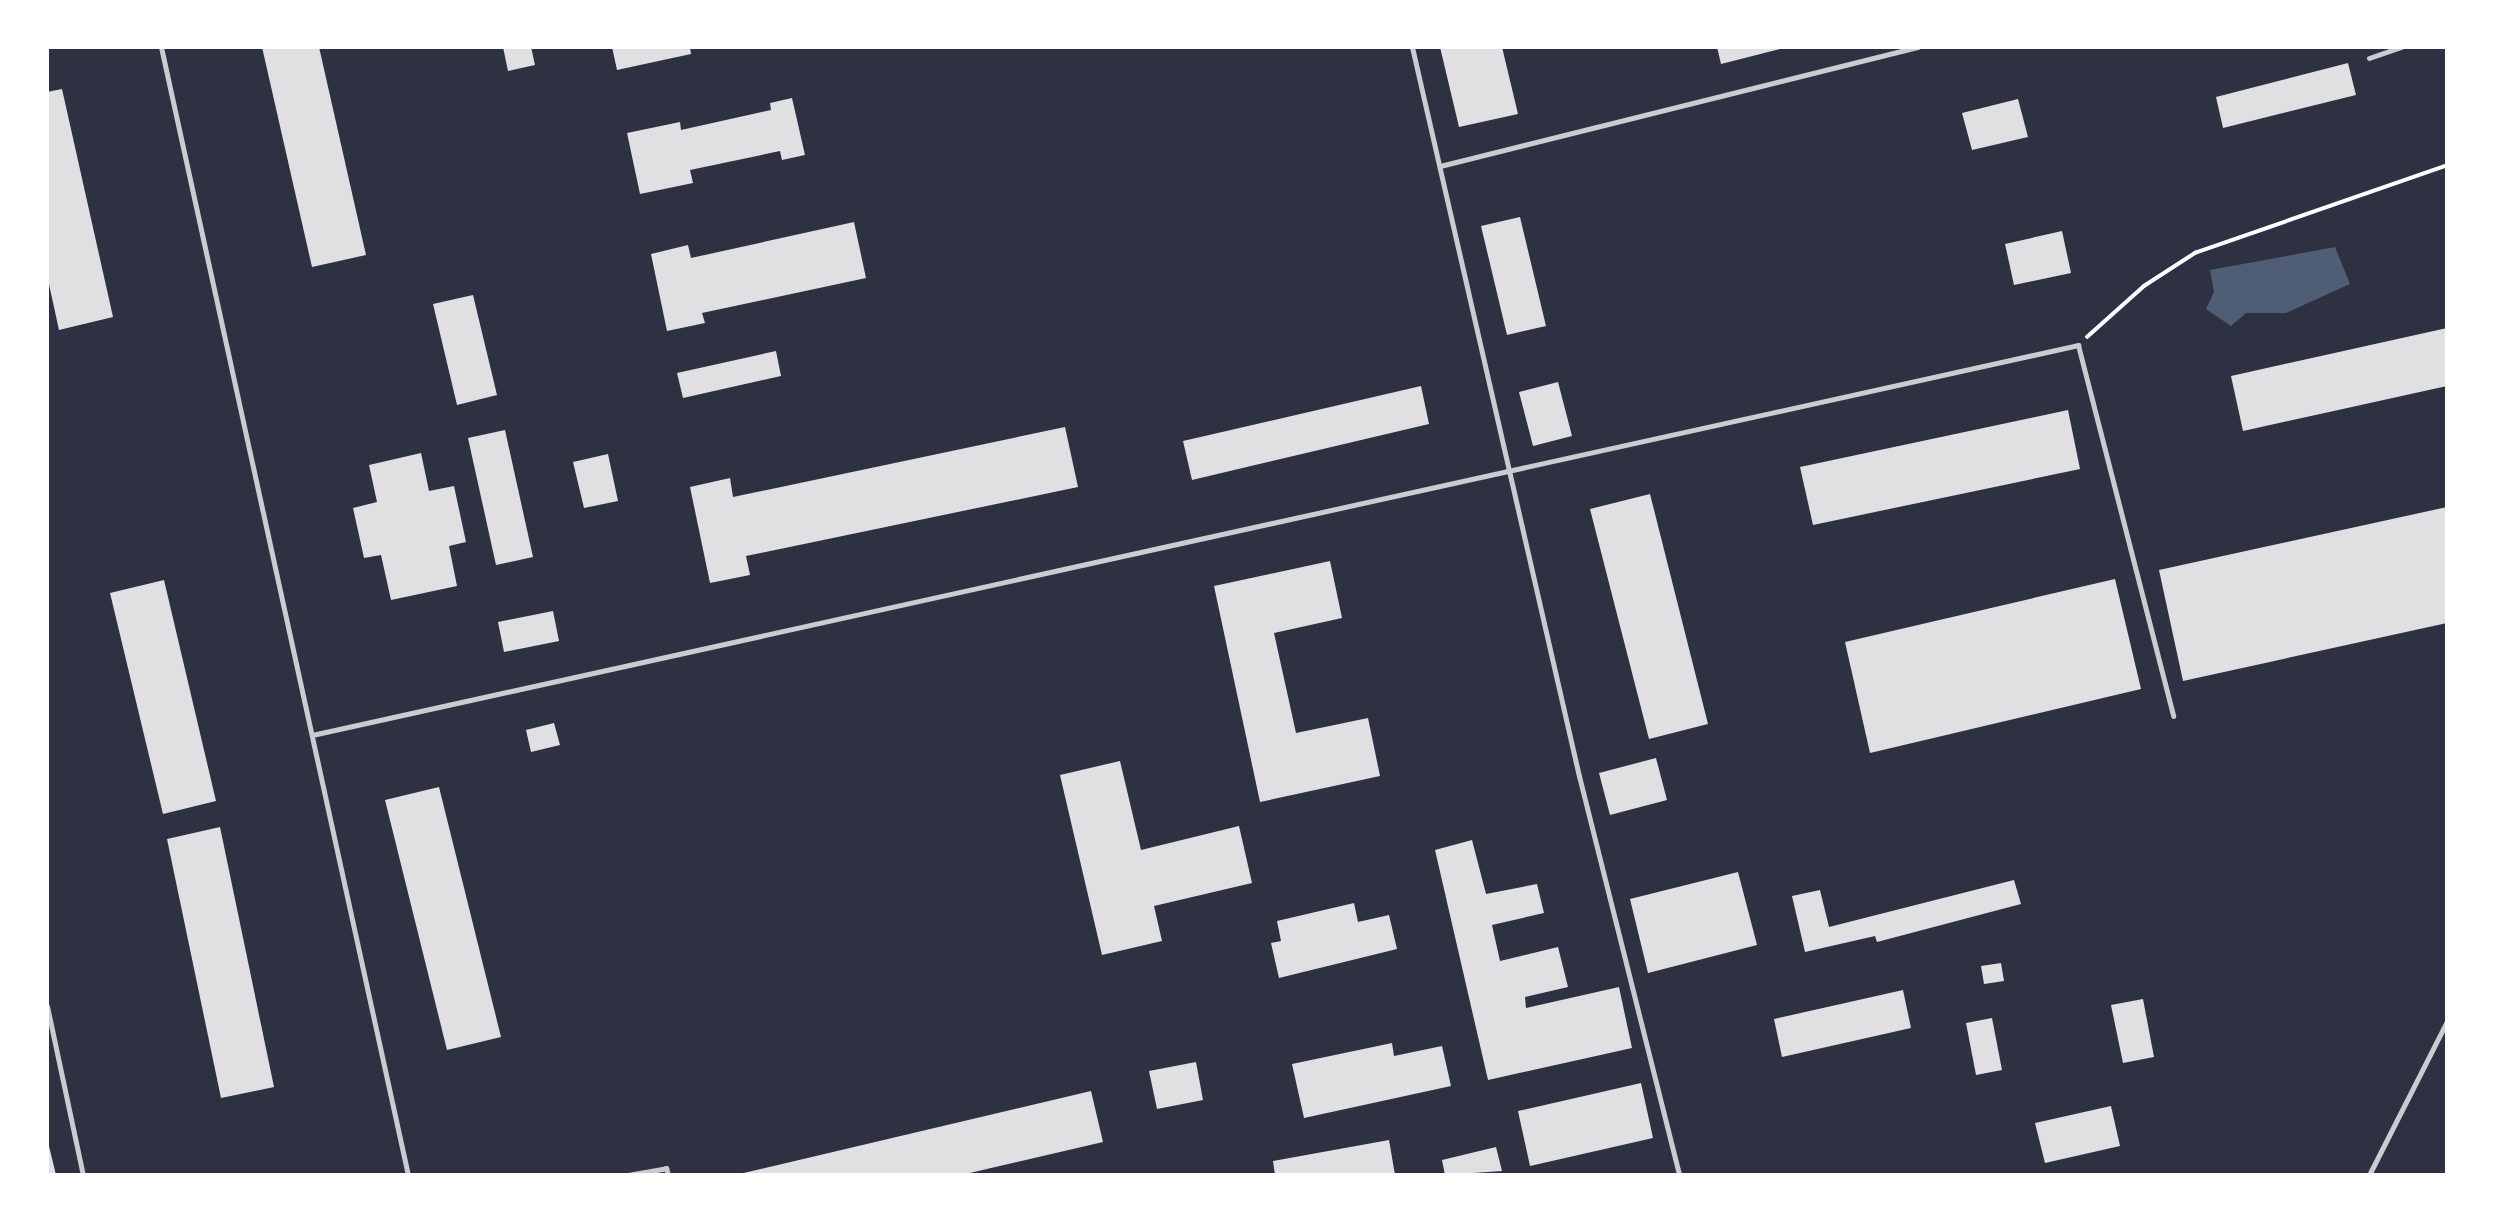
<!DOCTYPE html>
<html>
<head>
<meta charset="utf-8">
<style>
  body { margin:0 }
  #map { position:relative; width:2494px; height:1222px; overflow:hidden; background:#2d3142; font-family:Overpass,sans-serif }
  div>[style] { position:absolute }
  .water>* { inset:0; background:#4f5d75 }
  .building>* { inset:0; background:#e0e0e3 }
  .path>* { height:3.5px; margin:-1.75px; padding:0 1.75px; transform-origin:1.75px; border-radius:1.75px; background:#fff }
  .service>* { height:5px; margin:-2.5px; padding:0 2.5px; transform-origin:2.5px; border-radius:2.5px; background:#caccd0 }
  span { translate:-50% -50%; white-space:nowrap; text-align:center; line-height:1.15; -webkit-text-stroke:5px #fff; paint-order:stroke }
  .frame { position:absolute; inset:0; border:49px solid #fff; pointer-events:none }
</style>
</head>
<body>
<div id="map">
  <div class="water">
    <div style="clip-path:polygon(2335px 247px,2350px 284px,2286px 313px,2246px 313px,2231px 326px,2206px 309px,2214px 292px,2210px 270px)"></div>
  </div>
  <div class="building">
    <div style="clip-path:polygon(262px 47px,319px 47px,366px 255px,312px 267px)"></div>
    <div style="clip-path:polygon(503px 47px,531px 47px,535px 65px,508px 71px)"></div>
    <div style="clip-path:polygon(612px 47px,690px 47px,691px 54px,617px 70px)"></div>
    <div style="clip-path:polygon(1440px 47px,1502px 47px,1518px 114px,1459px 127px)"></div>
    <div style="clip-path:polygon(1717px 47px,1784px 47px,1784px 48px,1721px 64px)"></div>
    <div style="clip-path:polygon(2348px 63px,2356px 95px,2223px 128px,2216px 97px)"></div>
    <div style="clip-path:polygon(62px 89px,113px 317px,59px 330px,47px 275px,47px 92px)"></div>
    <div style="clip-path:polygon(792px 98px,805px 155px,782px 160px,780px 151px,690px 170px,693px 183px,640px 194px,627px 133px,680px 122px,681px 130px,771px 110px,770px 103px)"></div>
    <div style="clip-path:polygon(2018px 99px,2028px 137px,1972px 150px,1962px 113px)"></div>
    <div style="clip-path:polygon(1520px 217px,1546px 326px,1507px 335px,1481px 226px)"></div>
    <div style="clip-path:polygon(854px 222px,866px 278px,702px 313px,705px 323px,667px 331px,651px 254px,688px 245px,691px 258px)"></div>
    <div style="clip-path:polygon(2062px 231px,2071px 273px,2014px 285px,2005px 244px)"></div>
    <div style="clip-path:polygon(473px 295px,497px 395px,457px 405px,433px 304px)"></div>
    <div style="clip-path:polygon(2447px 328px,2447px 386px,2243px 431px,2231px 376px)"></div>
    <div style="clip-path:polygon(776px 351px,781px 376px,683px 398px,677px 373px)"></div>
    <div style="clip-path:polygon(1558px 382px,1572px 436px,1533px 446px,1519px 392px)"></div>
    <div style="clip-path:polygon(1421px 386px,1429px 424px,1192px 480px,1183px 441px)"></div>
    <div style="clip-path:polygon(2068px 410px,2080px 469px,1813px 525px,1800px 467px)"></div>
    <div style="clip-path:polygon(1065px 427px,1078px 487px,746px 556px,750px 575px,710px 583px,690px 487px,730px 478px,733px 497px)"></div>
    <div style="clip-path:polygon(505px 430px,533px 557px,496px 565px,468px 438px)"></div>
    <div style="clip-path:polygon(421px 453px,429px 491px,454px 486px,466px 542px,449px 546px,457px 586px,391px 600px,381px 555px,364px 558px,353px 508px,377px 502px,369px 465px)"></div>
    <div style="clip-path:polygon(608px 454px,618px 501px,584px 508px,573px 462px)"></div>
    <div style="clip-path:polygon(1650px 494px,1708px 724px,1649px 739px,1590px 509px)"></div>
    <div style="clip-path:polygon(2447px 507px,2447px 623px,2183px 681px,2159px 570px)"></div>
    <div style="clip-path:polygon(1330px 561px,1342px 618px,1274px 633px,1296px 733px,1368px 718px,1380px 776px,1260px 802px,1214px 586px)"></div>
    <div style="clip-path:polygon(2115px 579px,2141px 689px,1870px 753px,1845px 642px)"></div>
    <div style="clip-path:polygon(164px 580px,216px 801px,163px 814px,110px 593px)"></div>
    <div style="clip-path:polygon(553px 611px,559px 641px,504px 652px,498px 622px)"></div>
    <div style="clip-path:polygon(554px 723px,560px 745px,531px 752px,526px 730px)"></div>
    <div style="clip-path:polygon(1656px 758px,1667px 800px,1610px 815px,1599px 773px)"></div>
    <div style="clip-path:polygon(1120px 761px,1141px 850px,1239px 826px,1252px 883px,1154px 906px,1162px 941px,1102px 955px,1060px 775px)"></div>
    <div style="clip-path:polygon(439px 787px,501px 1037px,447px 1050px,385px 800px)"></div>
    <div style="clip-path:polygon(220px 827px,274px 1087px,221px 1098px,167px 839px)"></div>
    <div style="clip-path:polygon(1472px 840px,1486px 894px,1537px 884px,1544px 913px,1492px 925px,1500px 961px,1558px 947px,1568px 987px,1525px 997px,1526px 1008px,1619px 987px,1632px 1048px,1488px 1080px,1435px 850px)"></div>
    <div style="clip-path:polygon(1738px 872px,1757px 945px,1648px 973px,1630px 899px)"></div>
    <div style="clip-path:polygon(2014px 880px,2021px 904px,1877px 942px,1875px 936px,1805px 952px,1792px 896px,1820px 890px,1829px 927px)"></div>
    <div style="clip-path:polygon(1354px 903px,1358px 922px,1389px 915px,1397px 949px,1279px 978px,1271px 943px,1281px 941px,1277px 921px)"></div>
    <div style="clip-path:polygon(2001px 963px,2004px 981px,1984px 984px,1981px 966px)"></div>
    <div style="clip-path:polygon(1903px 990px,1911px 1028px,1782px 1057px,1774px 1019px)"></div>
    <div style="clip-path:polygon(2143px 999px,2154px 1057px,2123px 1063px,2111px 1005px)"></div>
    <div style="clip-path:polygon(1992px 1018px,2002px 1070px,1976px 1075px,1966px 1023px)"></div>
    <div style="clip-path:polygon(1392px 1043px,1394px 1056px,1442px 1046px,1451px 1086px,1304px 1118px,1292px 1064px)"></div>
    <div style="clip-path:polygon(1196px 1062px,1203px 1100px,1157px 1109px,1149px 1071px)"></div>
    <div style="clip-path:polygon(1641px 1083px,1653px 1138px,1530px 1166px,1518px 1111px)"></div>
    <div style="clip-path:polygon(1091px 1091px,1103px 1142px,961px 1175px,735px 1175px)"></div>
    <div style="clip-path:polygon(2111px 1106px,2120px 1146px,2045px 1163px,2035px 1123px)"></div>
    <div style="clip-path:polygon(1389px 1140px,1395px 1175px,1275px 1175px,1273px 1161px)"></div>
    <div style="clip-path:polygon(47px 1142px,48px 1142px,56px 1175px,47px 1175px)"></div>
    <div style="clip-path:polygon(1496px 1147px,1502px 1171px,1445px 1175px,1442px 1160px)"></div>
  </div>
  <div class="path">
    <div style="left:2087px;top:337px;width:76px;rotate:-41.8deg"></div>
    <div style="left:2144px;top:286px;width:61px;rotate:-32.9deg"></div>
    <div style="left:2195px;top:253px;width:267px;rotate:-19.2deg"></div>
  </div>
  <div class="service">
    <div style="left:161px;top:47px;width:1155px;rotate:77.65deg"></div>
    <div style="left:1412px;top:47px;width:748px;rotate:77.1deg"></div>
    <div style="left:1579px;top:776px;width:411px;rotate:75.9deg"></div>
    <div style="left:2369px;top:58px;width:34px;rotate:-19deg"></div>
    <div style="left:1440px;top:166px;width:493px;rotate:-14deg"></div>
    <div style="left:312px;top:735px;width:1809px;rotate:-12.45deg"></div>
    <div style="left:2078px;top:345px;width:383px;rotate:75.6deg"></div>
    <div style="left:47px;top:1006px;width:173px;rotate:78deg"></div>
    <div style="left:628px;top:1175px;width:39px;rotate:-10deg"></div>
    <div style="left:666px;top:1168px;width:7px;rotate:74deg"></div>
    <div style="left:2369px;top:1175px;width:173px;rotate:-63.1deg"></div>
  </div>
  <div class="frame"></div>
</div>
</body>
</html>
